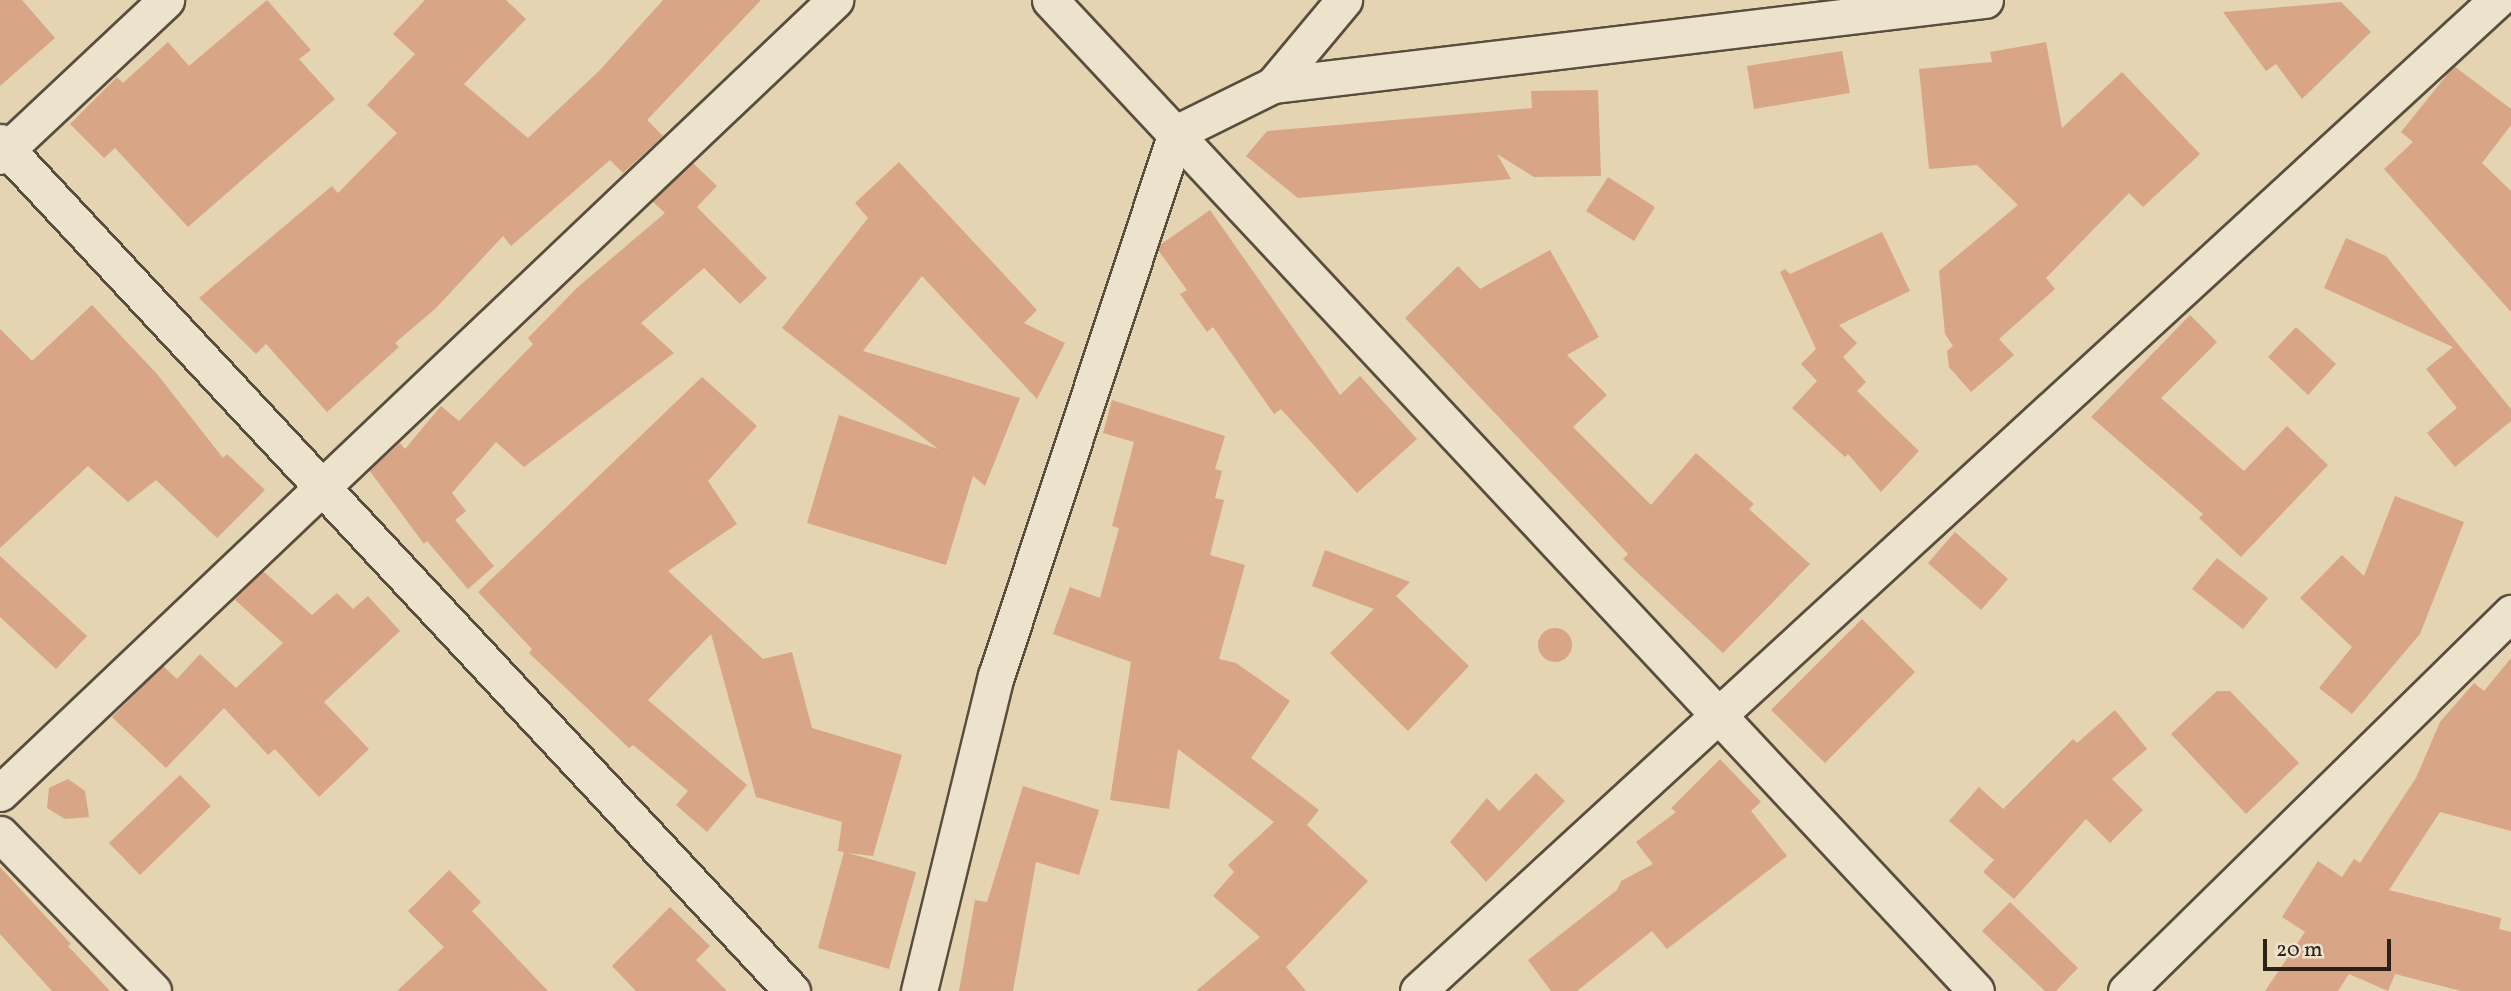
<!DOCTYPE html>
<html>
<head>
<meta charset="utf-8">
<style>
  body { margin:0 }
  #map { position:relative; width:2511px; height:991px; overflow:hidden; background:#e4d4b2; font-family:Vollkorn,serif }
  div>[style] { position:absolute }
  .building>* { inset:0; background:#d8a586 }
  .round { border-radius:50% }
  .roads { filter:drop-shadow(2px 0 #584e3e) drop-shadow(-2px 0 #584e3e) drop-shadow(0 2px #584e3e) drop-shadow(0 -2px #584e3e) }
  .minor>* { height:35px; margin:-17.5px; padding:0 17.5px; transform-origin:17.5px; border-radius:17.5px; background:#ede3cd }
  span { translate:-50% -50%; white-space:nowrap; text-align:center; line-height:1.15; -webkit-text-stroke:7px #ede3cd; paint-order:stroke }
  .scale { position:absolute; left:2263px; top:939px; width:128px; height:32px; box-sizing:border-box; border:4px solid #2a2217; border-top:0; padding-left:9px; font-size:21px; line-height:24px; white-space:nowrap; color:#2a2217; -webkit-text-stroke:5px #ede3cd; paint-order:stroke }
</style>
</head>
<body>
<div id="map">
  <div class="building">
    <div style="clip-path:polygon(0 0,22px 0,55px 38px,0 86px)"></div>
    <div style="clip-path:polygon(267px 0,311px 50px,299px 59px,335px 99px,188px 227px,115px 148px,104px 158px,70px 124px,117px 77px,123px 83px,168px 42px,189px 66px)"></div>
    <div style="clip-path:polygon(425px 0,506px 0,526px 19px,464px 84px,528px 138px,601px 69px,663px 0,761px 0,647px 120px,663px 136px,623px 173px,610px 160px,511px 246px,503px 236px,436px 308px,395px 343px,399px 347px,327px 412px,266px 344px,256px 354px,199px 298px,332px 186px,338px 193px,397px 133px,367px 105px,415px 54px,393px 34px)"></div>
    <div style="clip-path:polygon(2341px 2px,2371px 32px,2302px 99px,2276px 64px,2266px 71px,2223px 12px)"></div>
    <div style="clip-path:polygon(2046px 42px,2062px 128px,2122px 72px,2200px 154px,2143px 207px,2129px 193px,2046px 278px,2055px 289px,1999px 339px,2014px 355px,1971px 392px,1949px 367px,1947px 351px,1953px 346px,1945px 334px,1939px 271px,2018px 205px,1977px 165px,1929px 169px,1919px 69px,1992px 62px,1990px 52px)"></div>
    <div style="clip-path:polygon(1842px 51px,1850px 93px,1754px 109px,1747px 66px)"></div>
    <div style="clip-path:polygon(2454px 66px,2511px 109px,2511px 125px,2482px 163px,2511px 191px,2511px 312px,2384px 169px,2413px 142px,2401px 132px)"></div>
    <div style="clip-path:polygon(1598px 90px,1601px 176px,1534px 177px,1497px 154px,1511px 179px,1298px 198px,1246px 156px,1267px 131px,1532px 108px,1531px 91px)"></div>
    <div style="clip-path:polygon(899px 162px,1037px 310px,1024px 323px,1065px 343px,1037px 399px,922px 276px,863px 351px,1020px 398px,985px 486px,973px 476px,946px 565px,807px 523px,839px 415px,938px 449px,782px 328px,868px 218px,855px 203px)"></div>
    <div style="clip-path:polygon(693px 163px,717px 186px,697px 207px,767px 278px,740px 304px,704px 268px,641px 323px,674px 353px,524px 467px,496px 442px,452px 493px,466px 511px,455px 520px,494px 566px,468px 589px,427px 541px,424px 544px,369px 470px,400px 443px,405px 449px,441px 406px,459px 421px,533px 344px,528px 338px,578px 287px,665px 213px,652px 201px)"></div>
    <div style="clip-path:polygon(1608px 177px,1655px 207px,1634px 241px,1586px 211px)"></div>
    <div style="clip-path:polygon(1210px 210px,1340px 395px,1360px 376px,1417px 439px,1357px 493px,1281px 409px,1274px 414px,1213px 327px,1207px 332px,1180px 294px,1187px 290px,1158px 250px,1160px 245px)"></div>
    <div style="clip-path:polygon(1882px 232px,1910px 291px,1839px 325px,1857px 343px,1843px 357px,1866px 382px,1857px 391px,1919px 451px,1881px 492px,1848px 454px,1845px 457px,1792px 408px,1817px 381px,1801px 364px,1816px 349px,1780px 272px,1785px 269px,1790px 274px)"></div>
    <div style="clip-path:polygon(2346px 238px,2386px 256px,2511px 409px,2511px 421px,2455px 467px,2427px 433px,2457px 408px,2426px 369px,2453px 347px,2324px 288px)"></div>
    <div style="clip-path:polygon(1550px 250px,1599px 337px,1567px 355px,1607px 395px,1573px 427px,1651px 505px,1696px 453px,1754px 504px,1749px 509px,1810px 564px,1723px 653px,1623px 559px,1628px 554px,1405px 318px,1458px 266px,1480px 289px)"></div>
    <div style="clip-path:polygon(92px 305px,157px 374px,223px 458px,227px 454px,265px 490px,217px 538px,156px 480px,128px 502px,88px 466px,0 548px,0 329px,32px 361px)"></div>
    <div style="clip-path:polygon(2190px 315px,2217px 342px,2161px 398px,2244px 471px,2287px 426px,2328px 465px,2241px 557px,2199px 518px,2203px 514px,2091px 417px)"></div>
    <div style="clip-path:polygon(2296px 327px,2336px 364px,2308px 395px,2268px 357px)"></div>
    <div style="clip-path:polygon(702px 377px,757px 426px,708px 481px,737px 524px,668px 571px,763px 659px,792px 652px,812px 728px,902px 755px,873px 856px,848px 853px,916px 872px,889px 969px,818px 948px,844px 852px,838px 851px,842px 822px,756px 797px,711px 634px,648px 700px,747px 785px,707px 832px,676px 805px,688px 791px,633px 745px,629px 748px,529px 653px,532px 649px,478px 592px)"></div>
    <div style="clip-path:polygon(1112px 400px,1225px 436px,1215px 469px,1222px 471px,1215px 498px,1224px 500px,1210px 555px,1245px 565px,1219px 659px,1236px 663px,1290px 701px,1251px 758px,1319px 810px,1307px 825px,1368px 881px,1286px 967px,1306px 991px,1196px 991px,1260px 937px,1213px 896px,1234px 872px,1228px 865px,1274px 822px,1178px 749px,1169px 809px,1110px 800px,1131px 662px,1053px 634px,1070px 587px,1100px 598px,1119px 528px,1112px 526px,1134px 442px,1103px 433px)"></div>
    <div style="clip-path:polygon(2395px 496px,2464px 522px,2420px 634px,2352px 714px,2319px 688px,2352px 647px,2300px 598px,2342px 555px,2364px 576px)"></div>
    <div style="clip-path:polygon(1955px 532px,2008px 579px,1981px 610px,1928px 563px)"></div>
    <div style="clip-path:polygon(1325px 550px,1410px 582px,1396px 596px,1469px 666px,1408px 731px,1330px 653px,1374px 609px,1312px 586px)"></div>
    <div style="clip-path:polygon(0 556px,87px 636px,56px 669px,0 617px)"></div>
    <div style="clip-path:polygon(2217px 558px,2268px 598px,2243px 629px,2192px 589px)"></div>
    <div style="clip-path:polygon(263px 571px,312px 615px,337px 593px,353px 609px,368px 596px,400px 631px,324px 702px,369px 749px,319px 797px,275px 749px,268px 755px,224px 708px,166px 768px,112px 717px,163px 666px,177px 679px,200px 654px,236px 688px,283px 643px,235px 600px)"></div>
    <div style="clip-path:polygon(1862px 619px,1915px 672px,1825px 763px,1771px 710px)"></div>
    <div class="round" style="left:1538px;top:628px;width:34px;height:34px"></div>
    <div style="clip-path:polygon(2511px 658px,2511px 831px,2440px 812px,2389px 890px,2501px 918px,2499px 929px,2511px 932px,2511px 991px,2461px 991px,2395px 974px,2388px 991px,2349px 974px,2338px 991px,2265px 991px,2305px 932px,2282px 917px,2318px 861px,2342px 877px,2354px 859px,2360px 863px,2416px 778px,2440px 722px,2474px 683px,2484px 691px)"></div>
    <div style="clip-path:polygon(2217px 691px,2230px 691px,2299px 763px,2246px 814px,2171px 734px)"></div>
    <div style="clip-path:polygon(2115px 710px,2147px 749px,2112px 779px,2143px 810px,2110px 843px,2086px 819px,2014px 899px,1983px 872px,1994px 860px,1949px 821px,1979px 787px,2003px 809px,2073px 739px,2077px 743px)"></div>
    <div style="clip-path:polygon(1720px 759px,1761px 802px,1751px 811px,1787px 856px,1667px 949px,1652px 931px,1577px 991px,1551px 991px,1528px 960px,1617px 890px,1621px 881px,1653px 864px,1636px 842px,1676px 812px,1671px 808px)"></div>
    <div style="clip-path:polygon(1536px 773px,1565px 801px,1486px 882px,1450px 842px,1487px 798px,1499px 811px)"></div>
    <div style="clip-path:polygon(180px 775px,211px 806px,140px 875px,109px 843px)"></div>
    <div style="clip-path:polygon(68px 779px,85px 791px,89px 817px,65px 819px,47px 808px,49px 788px)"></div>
    <div style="clip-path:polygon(1023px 786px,1099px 810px,1079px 875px,1036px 862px,1013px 991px,959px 991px,975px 900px,987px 902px)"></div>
    <div style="clip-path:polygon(0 867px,71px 944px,68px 946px,110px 991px,52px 991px,0 934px)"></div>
    <div style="clip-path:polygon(449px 870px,481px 902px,472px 911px,548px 991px,397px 991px,444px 947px,408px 911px)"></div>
    <div style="clip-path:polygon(2010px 902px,2078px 968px,2056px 991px,2045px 991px,1982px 931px)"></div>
    <div style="clip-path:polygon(670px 907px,710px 946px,696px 960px,727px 991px,636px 991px,612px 966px)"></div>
  </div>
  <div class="roads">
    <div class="minor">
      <div style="left:1050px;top:0;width:1356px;rotate:46.94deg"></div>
      <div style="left:1273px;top:85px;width:717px;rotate:-6.81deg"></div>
      <div style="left:0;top:142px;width:1161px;rotate:46.99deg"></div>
      <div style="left:0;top:156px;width:228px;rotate:-43.2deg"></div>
      <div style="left:0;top:793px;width:1152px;rotate:-43.52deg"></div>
      <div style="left:0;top:834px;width:219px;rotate:45.7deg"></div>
      <div style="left:919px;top:991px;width:324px;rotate:-76.3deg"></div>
      <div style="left:996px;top:676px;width:572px;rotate:-71.66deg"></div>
      <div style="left:1176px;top:133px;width:108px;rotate:-26.3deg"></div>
      <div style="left:1273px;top:85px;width:111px;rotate:-50.1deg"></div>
      <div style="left:1418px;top:991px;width:1465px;rotate:-42.57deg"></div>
      <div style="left:2126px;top:991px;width:540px;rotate:-44.47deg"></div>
    </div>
  </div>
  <div class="scale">20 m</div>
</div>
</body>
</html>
